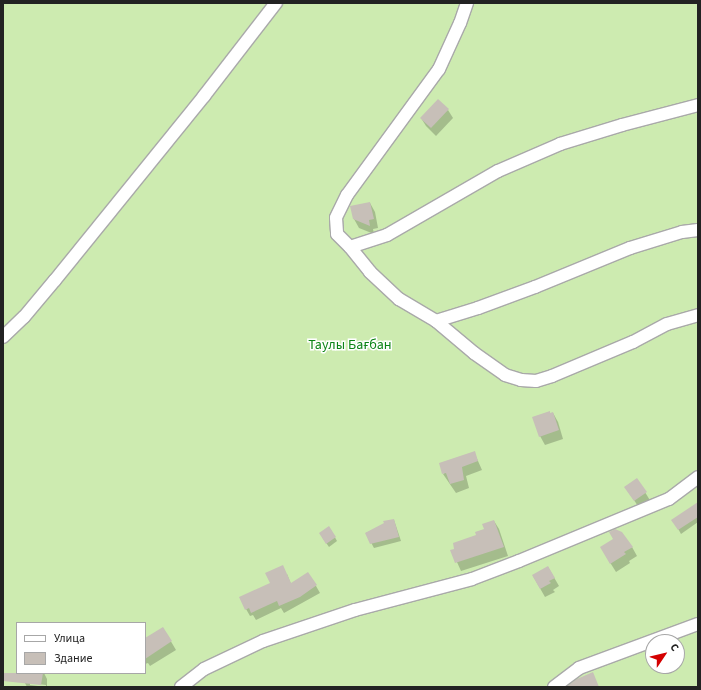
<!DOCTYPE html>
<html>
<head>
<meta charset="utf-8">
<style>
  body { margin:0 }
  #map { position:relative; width:701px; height:690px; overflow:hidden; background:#f2efe9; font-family:"Source Sans 3",sans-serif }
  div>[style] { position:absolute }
  .grass>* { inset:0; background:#cdebb0 }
  .shadow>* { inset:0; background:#0003 }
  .building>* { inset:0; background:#c7bfb8 }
  .roads { filter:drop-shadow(1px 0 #a9a9a9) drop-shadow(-1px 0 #a9a9a9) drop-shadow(0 1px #a9a9a9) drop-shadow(0 -1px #a9a9a9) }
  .minor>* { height:12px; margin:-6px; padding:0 6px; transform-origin:6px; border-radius:6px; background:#fff }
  span { translate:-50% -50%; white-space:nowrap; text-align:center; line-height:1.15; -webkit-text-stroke:3px #fff; paint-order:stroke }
  .park-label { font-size:14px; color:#0c8416 }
  .frame { position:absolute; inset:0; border:4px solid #222; pointer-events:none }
  .legend { position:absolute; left:16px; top:622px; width:130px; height:52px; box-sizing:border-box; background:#fff; border:1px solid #a7a7a7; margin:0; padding:5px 7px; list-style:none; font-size:12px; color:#222 }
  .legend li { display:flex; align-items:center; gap:8px; height:20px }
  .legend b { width:20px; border:1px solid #a7a7a7 }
  .north { position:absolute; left:645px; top:634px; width:40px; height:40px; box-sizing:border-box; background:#fff; border:1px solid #a7a7a7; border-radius:50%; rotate:55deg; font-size:11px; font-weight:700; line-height:16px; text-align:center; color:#222 }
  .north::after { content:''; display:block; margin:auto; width:14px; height:18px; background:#d40000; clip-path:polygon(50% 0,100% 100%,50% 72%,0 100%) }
</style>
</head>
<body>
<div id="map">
  <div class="grass">
    <div style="clip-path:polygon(evenodd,3px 3px,698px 3px,698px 687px,3px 687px,3px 3px,17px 623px,145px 623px,145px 673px,17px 673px,17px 623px,3px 3px,653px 642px,677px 642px,677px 666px,653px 666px,653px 642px)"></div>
  </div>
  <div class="shadow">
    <div style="clip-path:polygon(448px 110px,453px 118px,436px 136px,426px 126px,421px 118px)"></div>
    <div style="clip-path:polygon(370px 203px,375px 212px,378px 228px,373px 229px,374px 234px,359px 228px,354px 219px)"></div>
    <div style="clip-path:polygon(553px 413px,558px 422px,563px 439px,545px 445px,540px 436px,550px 414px)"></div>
    <div style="clip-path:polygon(474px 452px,482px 470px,466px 476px,469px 488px,456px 493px,443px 474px)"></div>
    <div style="clip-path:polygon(637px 479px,651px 502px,640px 509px,625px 487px)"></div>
    <div style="clip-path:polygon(691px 508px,698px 519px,698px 522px,681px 534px,673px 520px)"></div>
    <div style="clip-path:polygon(394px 520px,401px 541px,374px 548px,366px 533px)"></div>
    <div style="clip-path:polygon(494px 521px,499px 529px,508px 556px,461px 571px,452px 551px,478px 536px)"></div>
    <div style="clip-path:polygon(329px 527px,337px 541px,329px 547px,322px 537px)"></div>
    <div style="clip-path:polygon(632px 547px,637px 556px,629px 561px,630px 563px,616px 572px,606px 556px)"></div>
    <div style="clip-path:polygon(548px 567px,559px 586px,553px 590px,555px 592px,545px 597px,533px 576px)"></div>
    <div style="clip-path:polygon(287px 574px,291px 584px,316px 586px,320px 593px,284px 613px,281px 608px,256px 620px,253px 615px,250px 616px,246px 609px,271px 583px)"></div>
    <div style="clip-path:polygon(163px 628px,176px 650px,150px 666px,148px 663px,145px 664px,145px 639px)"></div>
    <div style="clip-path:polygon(evenodd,26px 673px,44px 673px,47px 679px,47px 687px,27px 687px,25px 683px,26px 673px,30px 683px,46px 685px,46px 687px,30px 685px,30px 683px)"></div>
  </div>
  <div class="building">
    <div style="clip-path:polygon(438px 99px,449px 109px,431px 128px,420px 118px)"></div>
    <div style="clip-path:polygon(370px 202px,374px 219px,369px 220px,370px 226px,353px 219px,350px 206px)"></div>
    <div style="clip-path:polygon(550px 411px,550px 413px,553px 412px,559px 430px,539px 437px,532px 417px)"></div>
    <div style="clip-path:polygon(475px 451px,478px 461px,462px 467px,464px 480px,450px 484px,446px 473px,442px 474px,439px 463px)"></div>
    <div style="clip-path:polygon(637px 478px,647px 492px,634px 501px,624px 487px)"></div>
    <div style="clip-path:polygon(698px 502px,698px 517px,678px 530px,671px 520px)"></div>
    <div style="clip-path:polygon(394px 519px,399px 537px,370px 544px,365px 533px,384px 523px,383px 521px)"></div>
    <div style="clip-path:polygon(494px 520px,504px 547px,455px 563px,450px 550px,454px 549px,453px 543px,476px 535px,475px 532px,484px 529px,482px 524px)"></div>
    <div style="clip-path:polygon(329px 526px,336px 537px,326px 544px,319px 533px)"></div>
    <div style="clip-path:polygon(615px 529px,622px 532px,633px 547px,624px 552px,626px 554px,610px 564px,600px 547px,613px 539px,609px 532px)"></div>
    <div style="clip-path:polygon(283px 565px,291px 583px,308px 572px,317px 585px,300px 597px,279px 606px,277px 601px,251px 613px,249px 608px,245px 610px,239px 597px,270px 583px,265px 573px)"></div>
    <div style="clip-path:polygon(548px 566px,555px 578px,549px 581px,551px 583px,540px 589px,532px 575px)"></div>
    <div style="clip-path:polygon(163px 627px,172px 641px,145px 659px,145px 638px)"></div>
    <div style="clip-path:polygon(593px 672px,599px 687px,566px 687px,577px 679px)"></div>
    <div style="clip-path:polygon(3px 673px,43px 673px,41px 685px,3px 681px)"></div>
  </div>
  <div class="roads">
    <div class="minor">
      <div style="left:467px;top:3px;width:21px;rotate:109deg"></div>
      <div style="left:460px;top:23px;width:51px;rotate:114.5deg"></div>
      <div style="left:439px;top:69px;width:156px;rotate:126.1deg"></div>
      <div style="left:347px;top:195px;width:25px;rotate:116deg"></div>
      <div style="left:336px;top:218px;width:16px;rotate:86deg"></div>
      <div style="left:337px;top:234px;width:18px;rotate:45deg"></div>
      <div style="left:350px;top:247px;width:32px;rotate:51deg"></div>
      <div style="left:370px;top:272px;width:40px;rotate:43deg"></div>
      <div style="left:399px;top:299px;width:43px;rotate:30.7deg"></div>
      <div style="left:436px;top:321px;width:50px;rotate:40.1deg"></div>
      <div style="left:474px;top:353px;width:38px;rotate:35deg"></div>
      <div style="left:505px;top:375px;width:17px;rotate:17deg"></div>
      <div style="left:521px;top:380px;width:15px;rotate:4deg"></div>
      <div style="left:536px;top:381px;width:17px;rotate:-17deg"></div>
      <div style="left:552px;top:376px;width:88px;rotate:-22.8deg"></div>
      <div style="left:633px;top:342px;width:38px;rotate:-28deg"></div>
      <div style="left:667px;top:324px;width:32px;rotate:-16deg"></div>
      <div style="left:350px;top:247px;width:39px;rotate:-18deg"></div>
      <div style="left:387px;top:235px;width:128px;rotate:-30deg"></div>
      <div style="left:498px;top:171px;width:68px;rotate:-23.5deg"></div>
      <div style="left:560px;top:144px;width:65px;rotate:-17deg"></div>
      <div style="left:622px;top:125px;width:79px;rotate:-14.7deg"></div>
      <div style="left:436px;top:321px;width:44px;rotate:-17.2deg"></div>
      <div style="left:478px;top:308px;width:61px;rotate:-20.2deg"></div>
      <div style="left:535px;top:287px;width:103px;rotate:-22.3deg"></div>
      <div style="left:630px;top:248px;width:54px;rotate:-17.1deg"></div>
      <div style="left:682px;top:232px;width:16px;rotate:-7deg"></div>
      <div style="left:3px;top:337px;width:29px;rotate:-44deg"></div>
      <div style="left:24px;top:317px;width:48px;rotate:-50deg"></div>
      <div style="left:55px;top:280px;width:237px;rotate:-51deg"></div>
      <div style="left:204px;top:96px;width:118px;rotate:-52.3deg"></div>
      <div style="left:181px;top:687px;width:29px;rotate:-38deg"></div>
      <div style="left:204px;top:669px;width:65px;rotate:-25.4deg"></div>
      <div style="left:263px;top:641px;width:97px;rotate:-18.6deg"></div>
      <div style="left:355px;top:610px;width:121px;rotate:-14.8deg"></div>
      <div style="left:472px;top:579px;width:50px;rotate:-21deg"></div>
      <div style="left:519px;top:561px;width:162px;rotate:-22.5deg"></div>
      <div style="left:669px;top:499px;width:36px;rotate:-37deg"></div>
      <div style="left:554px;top:687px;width:31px;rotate:-37deg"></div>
      <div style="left:579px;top:668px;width:127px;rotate:-20.3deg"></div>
    </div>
  </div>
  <div class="park-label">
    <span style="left:350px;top:345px">Таулы Бағбан</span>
  </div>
  <div class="frame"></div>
  <ul class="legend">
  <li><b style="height:5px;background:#fff"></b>Улица</li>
  <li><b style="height:11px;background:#c7bfb8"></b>Здание</li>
  </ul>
  <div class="north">С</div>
</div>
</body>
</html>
